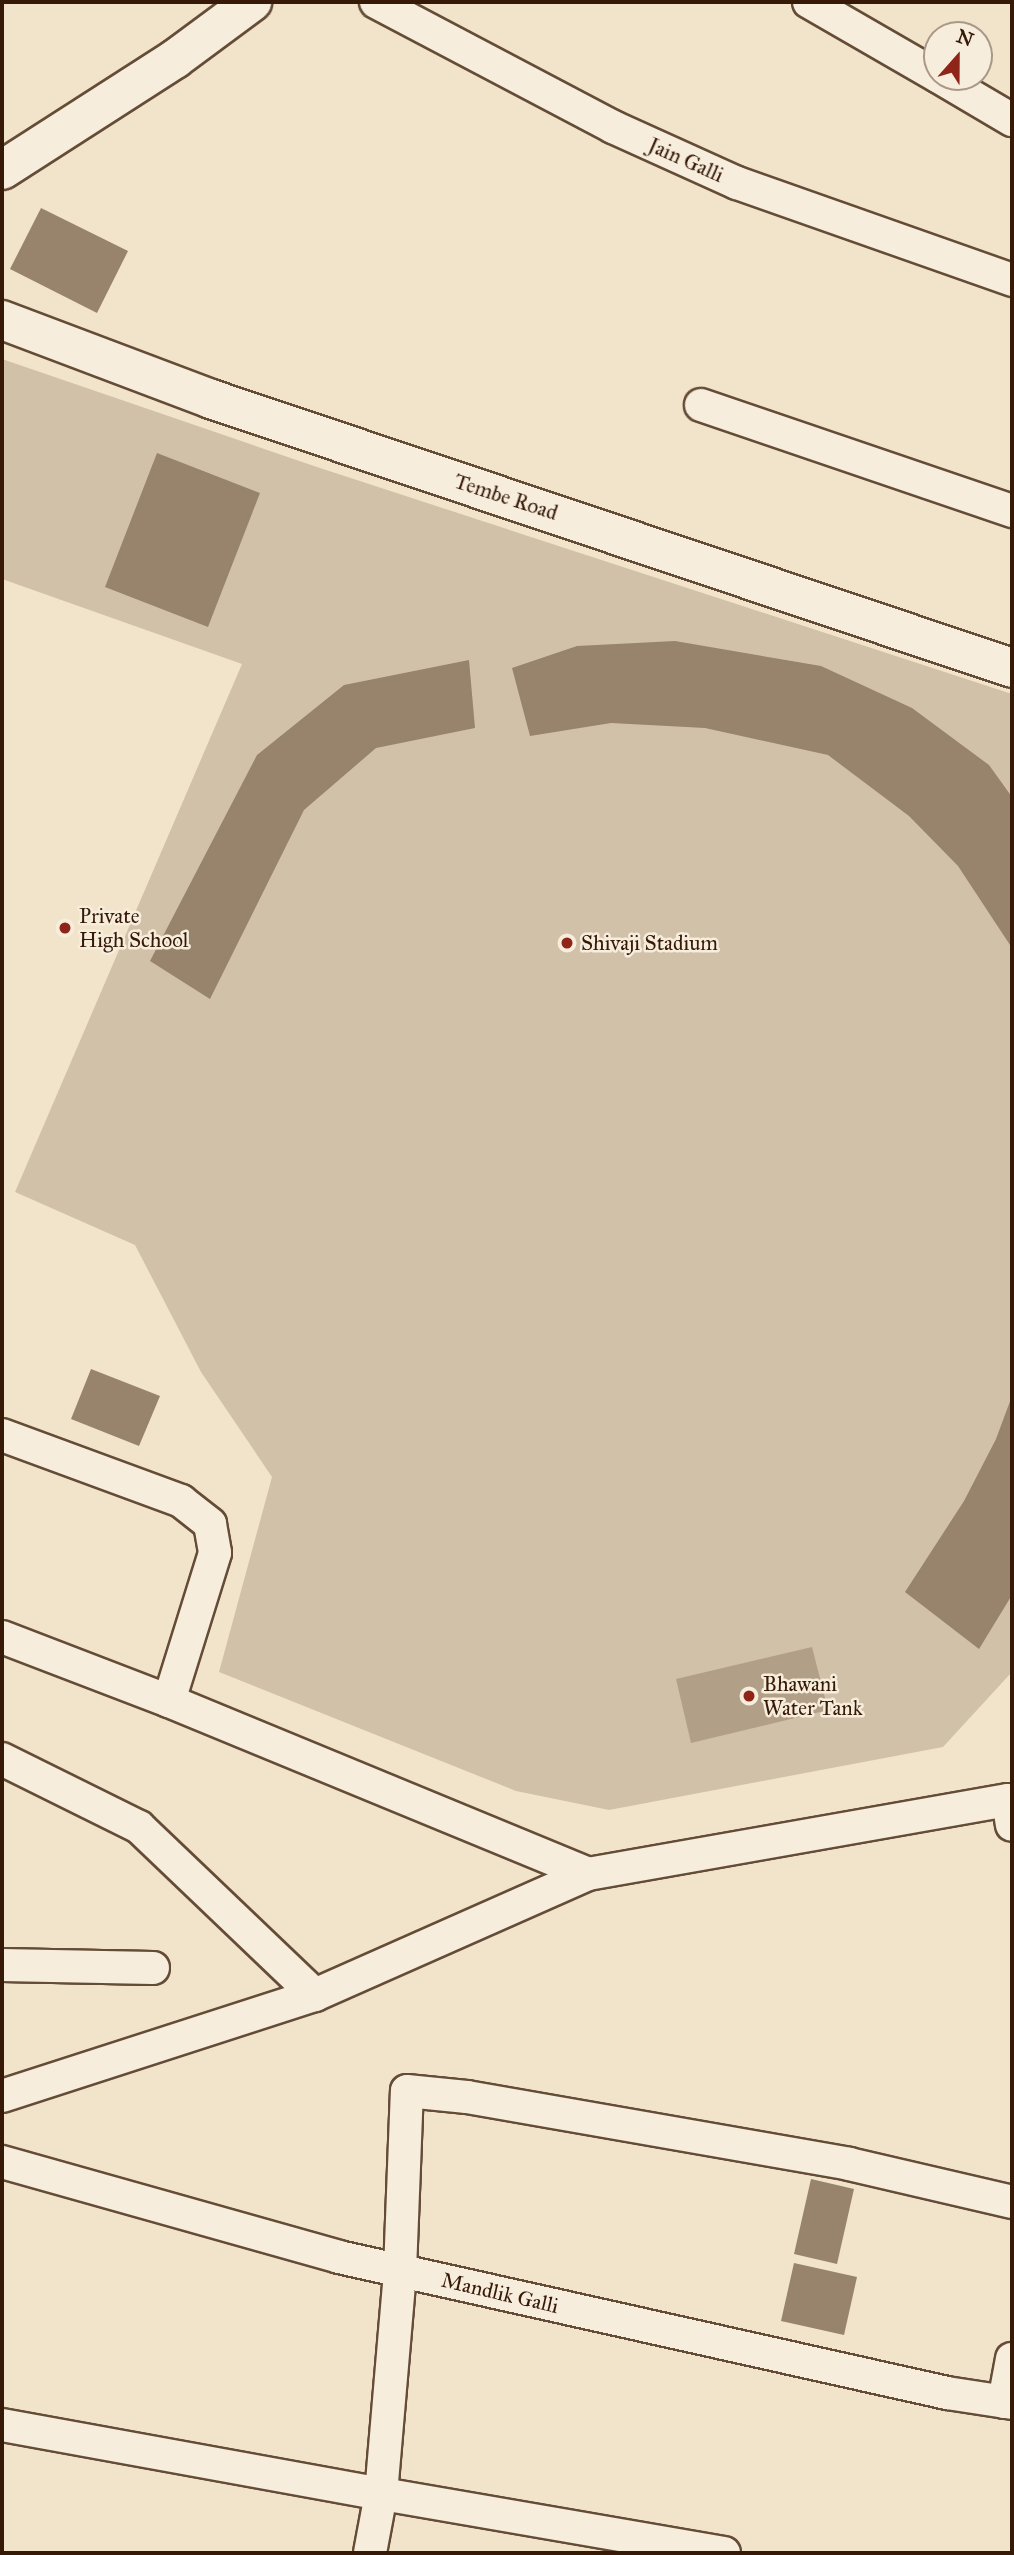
<!DOCTYPE html>
<html>
<head>
<meta charset="utf-8">
<style>
  body { margin:0 }
  #map { position:relative; width:1014px; height:2555px; overflow:hidden; background:#f2e4ca; font-family:"IM FELL Great Primer",serif }
  div>[style] { position:absolute }
  .green>* { inset:0; background:#d2c1a9 }
  .water>* { inset:0; background:#b29f87 }
  .building>* { inset:0; background:#98836c }
  .roads { filter:drop-shadow(2px 0 #654c37) drop-shadow(-2px 0 #654c37) drop-shadow(0 2px #654c37) drop-shadow(0 -2px #654c37) }
  .street>* { height:32px; margin:-16px; padding:0 16px; transform-origin:16px; border-radius:16px; background:#f7eddd }
  .secondary>* { height:38px; margin:-19px; padding:0 19px; transform-origin:19px; border-radius:19px; background:#f7eddd }
  .dots>* { width:19px; height:19px; translate:-50% -50%; box-sizing:border-box; border:4px solid #f7eddd; border-radius:50% }
  span { translate:-50% -50%; white-space:nowrap; text-align:center; line-height:1.15; -webkit-text-stroke:5px #f7eddd; paint-order:stroke }
  .street-label { font-size:21px; color:#361906 }
  .poi-label { font-size:21px; color:#361906 }
  .left { translate:0 -50%; text-align:left }
  .frame { position:absolute; inset:0; border:4px solid #361906; pointer-events:none }
  .north { position:absolute; left:923px; top:21px; width:70px; height:70px; box-sizing:border-box; background:#f7eddd; border:2px solid #aa9887; border-radius:50%; rotate:21deg; font-size:19px; font-weight:700; line-height:28px; text-align:center; color:#361906 }
  .north::after { content:''; display:block; margin:auto; width:24px; height:32px; background:#8f2418; clip-path:polygon(50% 0,100% 100%,50% 72%,0 100%) }
</style>
</head>
<body>
<div id="map">
  <div class="green">
    <div style="clip-path:polygon(2px 359px,317px 467px,1012px 694px,1012px 1672px,943px 1747px,609px 1810px,516px 1791px,219px 1672px,272px 1477px,201px 1372px,135px 1245px,15px 1192px,242px 664px,2px 579px)"></div>
  </div>
  <div class="water">
    <div style="clip-path:polygon(812px 1647px,828px 1710px,691px 1743px,676px 1679px)"></div>
  </div>
  <div class="building">
    <div style="clip-path:polygon(41px 208px,128px 251px,97px 313px,10px 269px)"></div>
    <div style="clip-path:polygon(157px 453px,260px 493px,208px 627px,105px 587px)"></div>
    <div style="clip-path:polygon(675px 641px,821px 666px,912px 708px,989px 765px,1012px 797px,1012px 948px,958px 866px,909px 816px,828px 755px,705px 728px,611px 723px,530px 736px,512px 668px,577px 646px)"></div>
    <div style="clip-path:polygon(469px 660px,475px 728px,376px 748px,304px 810px,210px 999px,150px 961px,257px 755px,344px 685px)"></div>
    <div style="clip-path:polygon(91px 1369px,160px 1396px,139px 1446px,71px 1419px)"></div>
    <div style="clip-path:polygon(1012px 1396px,1012px 1595px,979px 1649px,905px 1592px,964px 1501px,996px 1439px)"></div>
    <div style="clip-path:polygon(811px 2179px,854px 2189px,837px 2264px,794px 2254px)"></div>
    <div style="clip-path:polygon(794px 2263px,857px 2277px,844px 2335px,781px 2321px)"></div>
  </div>
  <div class="roads">
    <div class="street">
      <div style="left:376px;top:2px;width:268px;rotate:27.8deg"></div>
      <div style="left:613px;top:127px;width:136px;rotate:24.3deg"></div>
      <div style="left:737px;top:183px;width:292px;rotate:19.4deg"></div>
      <div style="left:809px;top:2px;width:148px;rotate:30deg"></div>
      <div style="left:939px;top:77px;width:85px;rotate:30.5deg"></div>
      <div style="left:701px;top:405px;width:329px;rotate:18.8deg"></div>
      <div style="left:2px;top:1435px;width:191px;rotate:20.2deg"></div>
      <div style="left:181px;top:1501px;width:37px;rotate:38deg"></div>
      <div style="left:210px;top:1524px;width:29px;rotate:80deg"></div>
      <div style="left:215px;top:1553px;width:155px;rotate:107.3deg"></div>
      <div style="left:2px;top:1637px;width:179px;rotate:21deg"></div>
      <div style="left:169px;top:1701px;width:453px;rotate:22.4deg"></div>
      <div style="left:2px;top:1759px;width:153px;rotate:26.4deg"></div>
      <div style="left:139px;top:1827px;width:243px;rotate:43.7deg"></div>
      <div style="left:2px;top:1965px;width:151px;rotate:1.1deg"></div>
      <div style="left:2px;top:2096px;width:329px;rotate:-17.9deg"></div>
      <div style="left:315px;top:1995px;width:299px;rotate:-23.9deg"></div>
      <div style="left:588px;top:1874px;width:426px;rotate:-10deg"></div>
      <div style="left:1008px;top:1800px;width:25px;rotate:81deg"></div>
      <div style="left:2px;top:2162px;width:350px;rotate:15.7deg"></div>
      <div style="left:339px;top:2257px;width:623px;rotate:12.61deg"></div>
      <div style="left:947px;top:2393px;width:66px;rotate:8.7deg"></div>
      <div style="left:1004px;top:2402px;width:44px;rotate:-79.5deg"></div>
      <div style="left:2px;top:2425px;width:385px;rotate:10.3deg"></div>
      <div style="left:381px;top:2494px;width:60px;rotate:100.6deg"></div>
      <div style="left:724px;top:2553px;width:348px;rotate:-170.2deg"></div>
      <div style="left:381px;top:2494px;width:224px;rotate:-85.1deg"></div>
      <div style="left:400px;top:2271px;width:180px;rotate:-87.8deg"></div>
      <div style="left:407px;top:2091px;width:60px;rotate:5.7deg"></div>
      <div style="left:467px;top:2097px;width:388px;rotate:9.9deg"></div>
      <div style="left:849px;top:2164px;width:167px;rotate:13.1deg"></div>
    </div>
    <div class="secondary">
      <div style="left:2px;top:170px;width:206px;rotate:-32.7deg"></div>
      <div style="left:175px;top:59px;width:96px;rotate:-36.5deg"></div>
      <div style="left:2px;top:320px;width:223px;rotate:20.7deg"></div>
      <div style="left:211px;top:399px;width:845px;rotate:18.56deg"></div>
    </div>
  </div>
  <div class="dots">
    <div style="left:65px;top:928px;background:#8f2418"></div>
    <div style="left:567px;top:943px;background:#8f2418"></div>
    <div style="left:749px;top:1696px;background:#8f2418"></div>
  </div>
  <div class="street-label">
    <span style="left:686px;top:160px;rotate:24deg">Jain Galli</span>
    <span style="left:506px;top:497px;rotate:18deg">Tembe Road</span>
    <span style="left:500px;top:2293px;rotate:13deg">Mandlik Galli</span>
  </div>
  <div class="poi-label">
    <span class="left" style="left:79px;top:928px">Private<br>High School</span>
    <span class="left" style="left:581px;top:943px">Shivaji Stadium</span>
    <span class="left" style="left:763px;top:1696px">Bhawani<br>Water Tank</span>
  </div>
  <div class="frame"></div>
  <div class="north">N</div>
</div>
</body>
</html>
